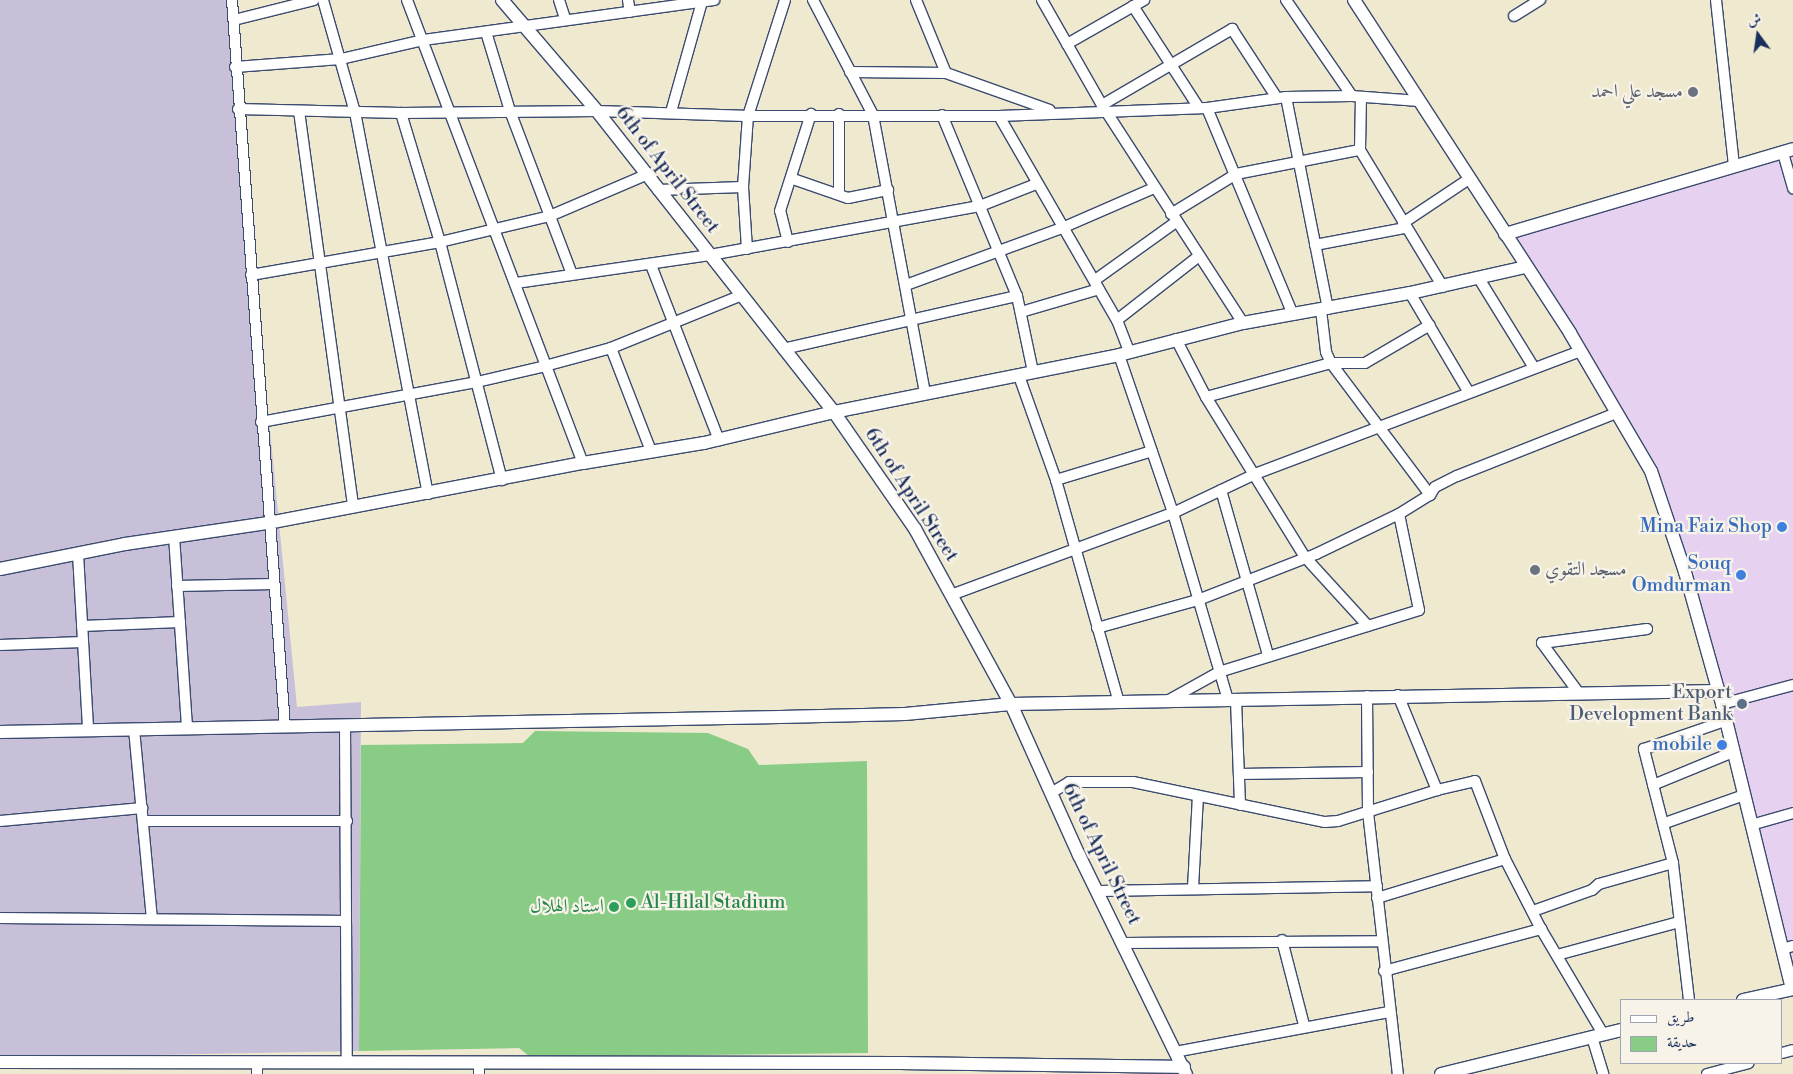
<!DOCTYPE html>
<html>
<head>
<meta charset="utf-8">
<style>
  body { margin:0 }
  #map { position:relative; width:1793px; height:1074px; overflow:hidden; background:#efe9d0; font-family:"Libre Bodoni",Amiri,serif }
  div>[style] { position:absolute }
  .built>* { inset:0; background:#e6d2f0 }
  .industrial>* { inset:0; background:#c8bfd8 }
  .green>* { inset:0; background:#89cc85 }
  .roads { filter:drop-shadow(1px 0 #3b4b6f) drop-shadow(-1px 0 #3b4b6f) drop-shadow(0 1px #3b4b6f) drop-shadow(0 -1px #3b4b6f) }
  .minor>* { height:10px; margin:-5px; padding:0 5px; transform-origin:5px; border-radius:5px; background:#fff }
  .tertiary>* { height:12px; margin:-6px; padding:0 6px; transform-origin:6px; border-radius:6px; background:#fff }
  .dots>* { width:14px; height:14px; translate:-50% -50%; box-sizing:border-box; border:2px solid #f7f3e8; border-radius:50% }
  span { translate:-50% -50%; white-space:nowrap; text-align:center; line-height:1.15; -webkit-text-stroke:4.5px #f7f3e8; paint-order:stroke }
  .worship-label { font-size:19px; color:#5b616d }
  .right { translate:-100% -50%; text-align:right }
  .left { translate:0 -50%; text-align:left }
  .street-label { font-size:19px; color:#1b2f5e }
  .shop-label { font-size:19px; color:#366cbe }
  .service-label { font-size:19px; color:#4e5e75 }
  .leisure-label { font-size:19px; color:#27864d }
  .legend { position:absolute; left:1620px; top:999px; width:162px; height:65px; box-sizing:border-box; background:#f7f3e8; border:1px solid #9fa5b1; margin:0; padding:6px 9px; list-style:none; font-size:15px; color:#1b2f5e }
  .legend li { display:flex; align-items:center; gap:10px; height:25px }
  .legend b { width:25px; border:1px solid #9fa5b1 }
  .north { position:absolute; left:1733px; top:10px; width:50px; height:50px; -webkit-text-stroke:4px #f7f3e8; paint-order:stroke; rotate:346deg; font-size:14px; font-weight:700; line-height:20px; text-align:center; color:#1b2f5e }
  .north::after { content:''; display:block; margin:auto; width:18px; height:22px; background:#1b2f5e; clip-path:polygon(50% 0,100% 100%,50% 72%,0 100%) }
</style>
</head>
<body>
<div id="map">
  <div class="built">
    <div style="clip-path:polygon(1793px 143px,1793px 969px,1670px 513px,1499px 230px)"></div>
  </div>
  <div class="industrial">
    <div style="clip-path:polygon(0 0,228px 0,297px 707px,361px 702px,359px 1051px,0 1058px)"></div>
  </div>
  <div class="green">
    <div style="clip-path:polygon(535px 731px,708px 733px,748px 749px,759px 765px,867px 761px,868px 1053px,530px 1057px,519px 1048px,359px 1051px,361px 745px,523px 743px)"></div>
  </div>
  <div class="roads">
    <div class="minor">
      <div style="left:232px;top:0;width:729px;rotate:85.83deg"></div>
      <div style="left:323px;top:0;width:116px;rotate:74.1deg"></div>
      <div style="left:355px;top:112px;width:389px;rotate:79.2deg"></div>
      <div style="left:407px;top:0;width:495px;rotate:69.2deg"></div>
      <div style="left:559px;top:0;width:19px;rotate:72deg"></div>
      <div style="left:628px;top:0;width:12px;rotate:81deg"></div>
      <div style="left:813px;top:0;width:130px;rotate:62.4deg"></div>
      <div style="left:873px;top:115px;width:283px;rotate:79.4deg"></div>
      <div style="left:916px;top:0;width:79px;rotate:67.7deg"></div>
      <div style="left:1042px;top:0;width:121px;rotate:60.3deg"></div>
      <div style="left:1102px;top:105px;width:260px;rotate:57.1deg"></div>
      <div style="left:1286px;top:0;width:116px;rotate:55.5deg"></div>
      <div style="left:1716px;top:0;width:168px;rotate:83.8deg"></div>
      <div style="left:1133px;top:6px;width:121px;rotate:57.1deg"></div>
      <div style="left:1514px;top:16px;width:31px;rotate:-32deg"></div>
      <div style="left:234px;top:20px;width:82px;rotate:-14deg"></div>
      <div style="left:486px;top:32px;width:83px;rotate:73.1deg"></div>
      <div style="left:510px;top:111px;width:174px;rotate:69.2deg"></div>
      <div style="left:1067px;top:44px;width:89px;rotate:-29.7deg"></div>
      <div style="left:235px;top:67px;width:106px;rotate:-4.3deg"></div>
      <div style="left:341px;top:59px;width:84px;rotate:-13deg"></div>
      <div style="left:423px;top:40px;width:294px;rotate:-7.8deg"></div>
      <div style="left:850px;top:72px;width:96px;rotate:0.6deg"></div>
      <div style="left:946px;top:73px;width:110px;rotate:19.6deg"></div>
      <div style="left:1286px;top:97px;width:216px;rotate:78.8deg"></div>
      <div style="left:1361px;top:97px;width:53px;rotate:91.1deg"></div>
      <div style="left:1360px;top:150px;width:160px;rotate:58.8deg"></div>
      <div style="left:1102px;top:105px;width:151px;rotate:-30.3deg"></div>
      <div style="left:1232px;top:29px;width:82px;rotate:56.9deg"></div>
      <div style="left:1207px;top:108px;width:224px;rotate:67.4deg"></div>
      <div style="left:238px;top:109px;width:163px;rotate:1.4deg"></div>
      <div style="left:401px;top:113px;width:196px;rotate:-0.6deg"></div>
      <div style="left:597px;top:111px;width:151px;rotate:1.9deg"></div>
      <div style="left:748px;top:116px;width:251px"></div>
      <div style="left:999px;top:116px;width:208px;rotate:-2.2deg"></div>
      <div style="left:1207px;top:108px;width:80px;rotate:-7.9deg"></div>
      <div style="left:1286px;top:97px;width:66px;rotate:-0.9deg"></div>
      <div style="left:1352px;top:96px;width:67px;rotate:4.3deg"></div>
      <div style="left:299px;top:111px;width:400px;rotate:82.2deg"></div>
      <div style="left:671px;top:112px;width:114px;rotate:-74.3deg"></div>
      <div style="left:401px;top:113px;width:135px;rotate:73.2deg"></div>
      <div style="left:440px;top:242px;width:246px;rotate:75.4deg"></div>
      <div style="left:942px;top:115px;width:196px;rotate:67.5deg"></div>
      <div style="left:1017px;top:296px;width:78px;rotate:78.1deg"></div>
      <div style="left:999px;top:116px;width:236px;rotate:60deg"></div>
      <div style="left:1117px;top:320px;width:34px;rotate:69deg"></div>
      <div style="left:1783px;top:153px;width:37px;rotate:74deg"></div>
      <div style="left:793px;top:179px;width:58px;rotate:19.1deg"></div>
      <div style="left:848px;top:198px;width:41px;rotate:-11.3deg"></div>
      <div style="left:658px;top:190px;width:85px;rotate:-2deg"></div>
      <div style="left:839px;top:194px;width:80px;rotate:-90deg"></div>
      <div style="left:1171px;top:214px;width:76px;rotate:-31.6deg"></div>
      <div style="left:1236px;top:174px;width:126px;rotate:-11deg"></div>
      <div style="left:1403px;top:223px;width:79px;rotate:-33.7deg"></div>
      <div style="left:788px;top:242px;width:32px;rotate:-104deg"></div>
      <div style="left:780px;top:211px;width:102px;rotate:-72.3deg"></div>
      <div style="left:1315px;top:245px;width:92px;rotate:-10.7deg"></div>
      <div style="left:747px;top:249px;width:62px;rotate:-93.7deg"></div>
      <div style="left:743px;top:187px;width:71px;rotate:-86deg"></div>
      <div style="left:748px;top:116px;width:122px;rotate:-72.3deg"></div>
      <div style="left:651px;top:265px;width:188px;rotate:68.8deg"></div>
      <div style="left:251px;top:275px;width:192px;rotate:-9.9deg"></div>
      <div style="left:440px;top:242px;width:113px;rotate:-13.3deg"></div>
      <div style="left:550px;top:216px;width:107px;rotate:-23.2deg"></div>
      <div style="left:1478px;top:277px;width:105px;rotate:58.3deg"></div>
      <div style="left:1095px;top:280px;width:100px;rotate:-35.6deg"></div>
      <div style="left:516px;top:283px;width:196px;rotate:-8.2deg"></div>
      <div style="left:710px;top:255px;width:274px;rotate:-10.3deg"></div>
      <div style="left:980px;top:206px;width:60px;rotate:-21.4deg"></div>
      <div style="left:906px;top:285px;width:166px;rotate:-20.1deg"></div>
      <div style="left:1062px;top:228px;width:100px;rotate:-23.5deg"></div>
      <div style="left:1410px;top:293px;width:114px;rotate:59.4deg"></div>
      <div style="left:1321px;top:310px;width:42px;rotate:83.2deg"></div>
      <div style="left:1326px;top:352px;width:12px;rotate:66deg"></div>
      <div style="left:1331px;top:363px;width:165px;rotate:53.1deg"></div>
      <div style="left:1021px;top:312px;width:81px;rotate:-16.4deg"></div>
      <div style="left:1117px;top:320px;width:104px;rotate:-38deg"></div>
      <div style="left:1176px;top:339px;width:65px;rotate:62.7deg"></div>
      <div style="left:1206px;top:397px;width:188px;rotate:58.3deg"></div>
      <div style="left:1305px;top:557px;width:93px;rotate:47.6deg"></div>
      <div style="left:611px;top:348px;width:110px;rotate:68.8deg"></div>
      <div style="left:783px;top:349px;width:240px;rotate:-12.8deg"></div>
      <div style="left:1119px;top:355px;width:167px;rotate:71.1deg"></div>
      <div style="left:1173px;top:513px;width:195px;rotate:73.6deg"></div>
      <div style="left:1019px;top:376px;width:110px;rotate:70.4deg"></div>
      <div style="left:1056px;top:480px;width:231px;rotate:74.2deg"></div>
      <div style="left:1206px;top:397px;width:130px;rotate:-15.2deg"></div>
      <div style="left:1331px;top:363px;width:34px"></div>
      <div style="left:1365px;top:363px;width:75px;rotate:-30.3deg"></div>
      <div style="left:261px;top:422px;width:220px;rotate:-10.5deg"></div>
      <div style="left:477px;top:382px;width:70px;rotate:-13.2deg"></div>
      <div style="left:545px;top:366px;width:68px;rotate:-15.3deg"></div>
      <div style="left:611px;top:348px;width:141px;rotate:-22deg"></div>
      <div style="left:1056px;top:480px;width:100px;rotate:-16.8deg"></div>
      <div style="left:1221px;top:490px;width:172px;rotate:74.1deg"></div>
      <div style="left:174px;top:536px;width:192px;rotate:86.1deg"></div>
      <div style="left:78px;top:554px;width:176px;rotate:86.7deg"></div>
      <div style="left:177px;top:586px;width:97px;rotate:-1.2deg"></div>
      <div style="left:951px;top:595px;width:237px;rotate:-20.3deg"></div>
      <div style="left:1173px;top:513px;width:91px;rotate:-25.4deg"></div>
      <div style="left:1255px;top:474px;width:348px;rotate:-20.7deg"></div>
      <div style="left:82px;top:626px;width:98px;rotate:-2.3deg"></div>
      <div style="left:1097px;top:628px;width:105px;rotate:-15.5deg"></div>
      <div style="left:1198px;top:600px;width:127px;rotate:-21.3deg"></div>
      <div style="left:1316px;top:554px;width:92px;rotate:-25.7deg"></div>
      <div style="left:1399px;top:514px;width:36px;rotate:-32deg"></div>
      <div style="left:1430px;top:495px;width:9px;rotate:-58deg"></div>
      <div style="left:1435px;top:487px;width:25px;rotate:-27deg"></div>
      <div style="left:1457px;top:476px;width:171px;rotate:-21.6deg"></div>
      <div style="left:0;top:645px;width:83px;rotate:-2.1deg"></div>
      <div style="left:1578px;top:692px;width:61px;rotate:-126.3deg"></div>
      <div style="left:1542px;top:643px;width:106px;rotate:-7.6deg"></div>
      <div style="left:1398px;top:695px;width:103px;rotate:67.7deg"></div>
      <div style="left:1367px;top:696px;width:116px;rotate:89.5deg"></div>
      <div style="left:1368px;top:812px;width:264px;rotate:83.5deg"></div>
      <div style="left:1236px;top:700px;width:105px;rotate:87.8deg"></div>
      <div style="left:1167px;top:701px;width:60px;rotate:-29.1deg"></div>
      <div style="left:1219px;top:672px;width:209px;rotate:-17.2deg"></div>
      <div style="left:1419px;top:610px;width:98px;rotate:-101.8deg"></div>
      <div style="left:1722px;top:704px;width:73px;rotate:-15deg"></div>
      <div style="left:345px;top:725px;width:338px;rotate:89.7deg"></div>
      <div style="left:134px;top:729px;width:190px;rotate:84.6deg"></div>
      <div style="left:1239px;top:774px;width:129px;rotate:-0.9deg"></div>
      <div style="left:1653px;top:785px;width:87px;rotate:-22.4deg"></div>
      <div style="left:1051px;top:793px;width:21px;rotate:-31deg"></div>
      <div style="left:1069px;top:782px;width:64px"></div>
      <div style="left:1133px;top:782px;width:196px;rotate:11.8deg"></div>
      <div style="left:1325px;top:822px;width:13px;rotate:-4deg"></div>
      <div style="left:1338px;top:821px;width:104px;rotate:-17.4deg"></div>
      <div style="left:1437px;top:790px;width:39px;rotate:-13deg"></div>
      <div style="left:1475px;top:781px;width:84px;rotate:69deg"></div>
      <div style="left:1505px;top:859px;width:79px;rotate:62.8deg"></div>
      <div style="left:1541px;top:929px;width:122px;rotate:59.4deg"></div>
      <div style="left:0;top:821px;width:143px;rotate:-5.2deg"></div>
      <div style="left:143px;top:821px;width:204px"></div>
      <div style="left:1665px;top:823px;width:84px;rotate:-19.5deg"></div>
      <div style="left:1751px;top:825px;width:44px;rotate:-15.9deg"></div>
      <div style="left:1193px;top:888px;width:92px;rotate:-86.9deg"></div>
      <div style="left:1099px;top:891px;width:278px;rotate:-1deg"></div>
      <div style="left:1377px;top:898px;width:134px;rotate:-16.9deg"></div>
      <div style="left:1533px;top:911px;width:63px;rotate:-19.6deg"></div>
      <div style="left:1592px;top:890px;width:9px;rotate:-41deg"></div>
      <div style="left:1599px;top:884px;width:77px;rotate:-15.8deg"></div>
      <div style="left:0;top:918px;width:346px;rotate:0.5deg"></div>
      <div style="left:1282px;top:940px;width:88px;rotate:75.5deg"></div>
      <div style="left:1123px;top:943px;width:258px;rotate:-0.4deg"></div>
      <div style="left:1783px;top:949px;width:10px;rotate:-17deg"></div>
      <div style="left:1557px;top:955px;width:126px;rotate:-15.1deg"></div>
      <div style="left:1384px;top:971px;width:163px;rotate:-15deg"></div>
      <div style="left:1689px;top:1000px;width:138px;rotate:-96.7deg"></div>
      <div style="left:1673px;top:863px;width:118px;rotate:-104.3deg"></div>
      <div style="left:1644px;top:749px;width:86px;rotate:-19.1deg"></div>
      <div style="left:1592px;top:1037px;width:39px;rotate:73deg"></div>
      <div style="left:1175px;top:1052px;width:218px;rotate:-10.6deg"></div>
      <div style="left:1782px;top:1053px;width:11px;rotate:-15deg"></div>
      <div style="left:257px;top:1062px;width:12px;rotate:90deg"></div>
      <div style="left:479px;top:1074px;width:11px;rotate:-90deg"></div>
      <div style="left:1707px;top:1074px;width:43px;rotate:-14.7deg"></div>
    </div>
    <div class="tertiary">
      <div style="left:502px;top:0;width:146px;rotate:49.4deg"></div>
      <div style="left:597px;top:111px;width:383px;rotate:51.8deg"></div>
      <div style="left:834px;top:412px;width:142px;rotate:55.3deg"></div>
      <div style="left:915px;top:529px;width:200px;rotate:61.3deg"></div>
      <div style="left:1011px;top:704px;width:166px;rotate:65.8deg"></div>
      <div style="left:1079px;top:855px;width:244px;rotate:64deg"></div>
      <div style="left:1354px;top:0;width:397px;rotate:57deg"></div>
      <div style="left:1570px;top:333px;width:160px;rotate:59.6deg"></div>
      <div style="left:1651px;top:471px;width:107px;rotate:71.4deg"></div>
      <div style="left:1685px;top:572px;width:137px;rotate:74.3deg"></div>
      <div style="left:1722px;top:704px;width:293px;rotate:76.2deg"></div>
      <div style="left:1505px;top:234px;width:300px;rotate:-16.4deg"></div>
      <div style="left:0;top:569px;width:127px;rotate:-11.3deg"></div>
      <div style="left:125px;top:544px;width:145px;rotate:-8.4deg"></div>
      <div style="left:268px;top:523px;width:321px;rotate:-10.8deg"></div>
      <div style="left:583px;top:463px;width:123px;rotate:-9.4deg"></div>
      <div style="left:704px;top:443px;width:134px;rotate:-13.4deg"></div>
      <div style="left:834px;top:412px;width:291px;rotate:-11.3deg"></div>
      <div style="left:1119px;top:355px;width:128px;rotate:-14.5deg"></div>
      <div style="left:1243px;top:323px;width:170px;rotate:-10.2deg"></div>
      <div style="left:1410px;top:293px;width:118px;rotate:-12.7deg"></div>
      <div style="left:0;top:732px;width:780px;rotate:-1.1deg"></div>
      <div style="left:780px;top:717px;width:125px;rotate:-1.4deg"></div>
      <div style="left:905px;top:714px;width:106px;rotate:-5.4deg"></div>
      <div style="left:1011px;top:704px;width:707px;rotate:-1.05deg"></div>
      <div style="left:1743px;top:1000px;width:51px;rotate:-12.4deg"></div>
      <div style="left:0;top:1062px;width:904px;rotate:0.06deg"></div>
      <div style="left:904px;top:1063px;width:280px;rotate:0.8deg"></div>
      <div style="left:1441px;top:1074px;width:186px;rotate:-13.7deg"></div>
    </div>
  </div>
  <div class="dots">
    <div style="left:1693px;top:92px;background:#6b7280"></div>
    <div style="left:1782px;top:527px;background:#3f7fe0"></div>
    <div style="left:1535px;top:570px;background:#6b7280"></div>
    <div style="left:1741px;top:575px;background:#3f7fe0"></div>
    <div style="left:1742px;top:704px;background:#5c6f8a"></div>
    <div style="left:1722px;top:745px;background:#3f7fe0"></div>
    <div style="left:631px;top:903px;background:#2e9e5b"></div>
    <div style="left:614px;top:907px;background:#2e9e5b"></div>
  </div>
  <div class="worship-label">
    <span class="right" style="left:1683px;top:92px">مسجد علي احمد</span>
    <span class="left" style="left:1545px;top:570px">مسجد التقوي</span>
  </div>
  <div class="street-label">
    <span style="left:667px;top:170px;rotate:52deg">6th of April Street</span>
    <span style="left:911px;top:495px;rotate:57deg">6th of April Street</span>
    <span style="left:1101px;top:854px;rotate:64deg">6th of April Street</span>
  </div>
  <div class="shop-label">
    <span class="right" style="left:1772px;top:527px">Mina Faiz Shop</span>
    <span class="right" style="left:1731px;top:575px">Souq<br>Omdurman</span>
    <span class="right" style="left:1712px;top:745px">mobile</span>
  </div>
  <div class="service-label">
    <span class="right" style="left:1732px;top:704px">Export<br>Development Bank</span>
  </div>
  <div class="leisure-label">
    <span class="left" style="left:641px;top:903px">Al-Hilal Stadium</span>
    <span class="right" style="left:604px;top:907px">استاد الهلال</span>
  </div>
  <ul class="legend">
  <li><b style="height:6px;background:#fff"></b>طريق</li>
  <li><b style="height:14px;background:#89cc85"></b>حديقة</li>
  </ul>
  <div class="north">ش</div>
</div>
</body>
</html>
